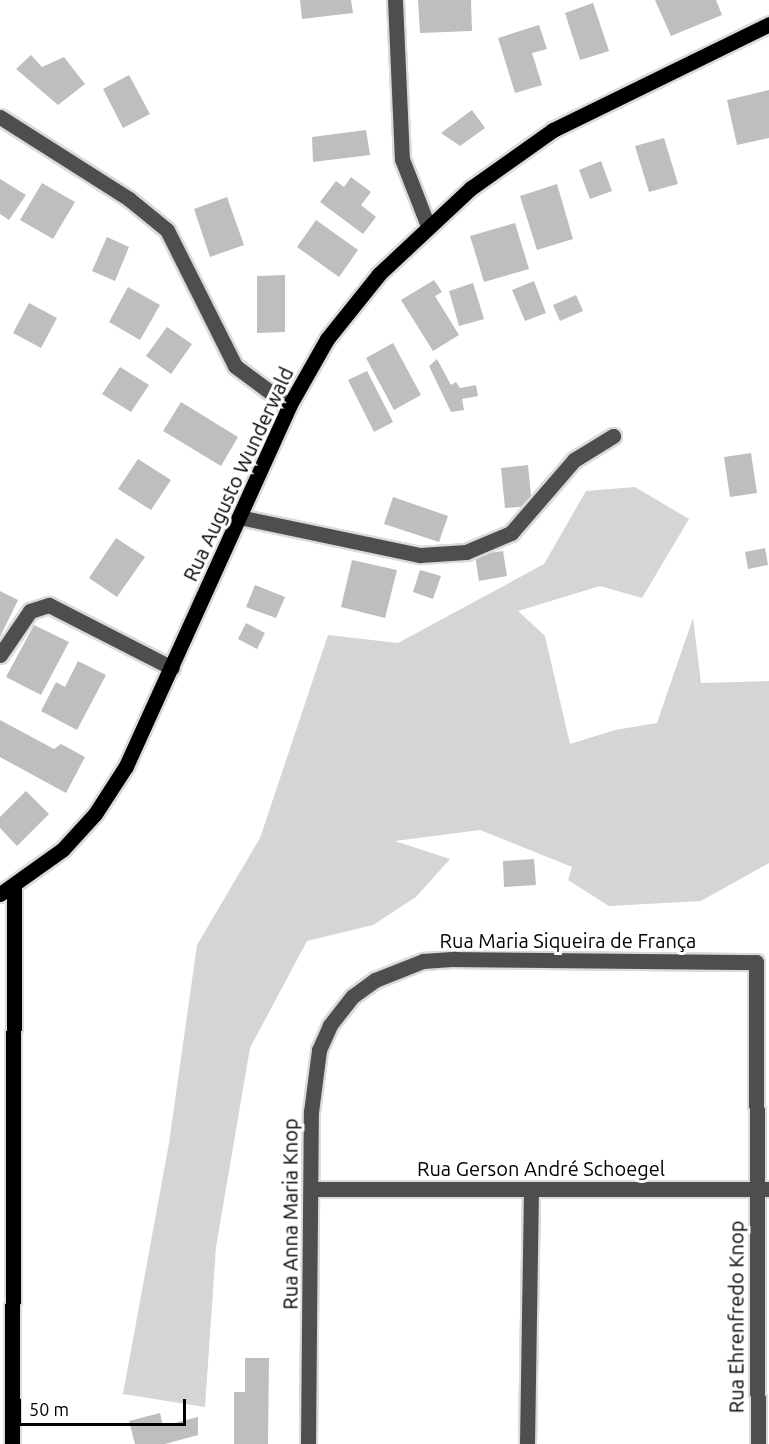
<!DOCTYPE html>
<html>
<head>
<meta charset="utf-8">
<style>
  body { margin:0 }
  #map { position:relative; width:769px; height:1444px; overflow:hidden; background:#fff; font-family:Ubuntu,sans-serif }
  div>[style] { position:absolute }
  .green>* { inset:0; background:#d5d5d5 }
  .building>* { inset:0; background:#bebebe }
  .roads { filter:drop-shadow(2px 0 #dbdbdb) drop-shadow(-2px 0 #dbdbdb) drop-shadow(0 2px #dbdbdb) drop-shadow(0 -2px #dbdbdb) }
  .minor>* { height:15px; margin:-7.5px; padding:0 7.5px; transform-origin:7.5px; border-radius:7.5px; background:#4e4e4e }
  .major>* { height:15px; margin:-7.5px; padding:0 7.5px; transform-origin:7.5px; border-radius:7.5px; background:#000 }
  span { translate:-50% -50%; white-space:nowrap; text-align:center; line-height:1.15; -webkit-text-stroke:6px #fff; paint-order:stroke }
  .street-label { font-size:20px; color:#000 }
  .scale { position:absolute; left:18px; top:1399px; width:168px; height:27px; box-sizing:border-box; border:3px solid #000; border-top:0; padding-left:8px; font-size:18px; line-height:21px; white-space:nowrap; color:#000; -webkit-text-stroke:4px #fff; paint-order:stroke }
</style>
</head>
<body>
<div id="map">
  <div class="green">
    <div style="clip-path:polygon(635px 487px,689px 519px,642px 598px,600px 586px,518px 611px,545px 636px,570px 744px,615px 730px,657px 723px,693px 618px,701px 683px,769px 681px,769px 863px,701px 901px,609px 906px,568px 880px,572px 867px,480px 830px,395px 841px,450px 859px,416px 897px,373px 925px,307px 941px,250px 1048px,216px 1247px,205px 1407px,123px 1394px,169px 1143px,197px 945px,260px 838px,328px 635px,398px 643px,544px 564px,586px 491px)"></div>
  </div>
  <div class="building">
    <div style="clip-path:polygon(300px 0,351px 0,353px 13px,302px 19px)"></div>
    <div style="clip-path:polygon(418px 0,471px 0,472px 31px,420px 33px)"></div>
    <div style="clip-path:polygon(655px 0,716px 0,722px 15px,671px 36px)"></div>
    <div style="clip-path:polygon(593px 3px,609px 51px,580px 60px,565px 13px)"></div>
    <div style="clip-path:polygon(539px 25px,547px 49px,532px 53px,542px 85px,515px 93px,498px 38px)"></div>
    <div style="clip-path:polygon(31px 55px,42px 67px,64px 57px,85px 84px,58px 105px,16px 69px)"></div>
    <div style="clip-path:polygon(129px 75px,150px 114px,123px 128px,103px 89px)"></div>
    <div style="clip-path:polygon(769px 90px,769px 138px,737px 145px,727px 100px)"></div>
    <div style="clip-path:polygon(472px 110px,485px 128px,460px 146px,441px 133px)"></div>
    <div style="clip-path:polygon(366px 130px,370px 155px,313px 162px,312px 137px)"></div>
    <div style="clip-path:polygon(664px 138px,678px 184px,649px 192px,635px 146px)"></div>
    <div style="clip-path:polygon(601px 161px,612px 191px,590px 199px,579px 170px)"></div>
    <div style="clip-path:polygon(351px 177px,371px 192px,361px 205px,376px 217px,363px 234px,320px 202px,336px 181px,344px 187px)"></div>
    <div style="clip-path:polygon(0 179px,26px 195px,9px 220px,0 214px)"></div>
    <div style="clip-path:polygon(42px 183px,75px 202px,53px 239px,20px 220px)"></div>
    <div style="clip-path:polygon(557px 184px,573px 239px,537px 250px,520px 196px)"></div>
    <div style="clip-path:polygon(227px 197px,244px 245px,210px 257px,194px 209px)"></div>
    <div style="clip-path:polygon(316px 220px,358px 250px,339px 277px,297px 247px)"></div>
    <div style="clip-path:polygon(515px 223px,529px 269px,484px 282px,470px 236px)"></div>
    <div style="clip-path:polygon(107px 237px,129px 247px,115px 281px,92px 271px)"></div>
    <div style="clip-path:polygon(285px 275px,285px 332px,257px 333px,257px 276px)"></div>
    <div style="clip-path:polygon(434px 280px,442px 292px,435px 296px,459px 335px,433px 351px,401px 300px)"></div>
    <div style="clip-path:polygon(534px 281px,546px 313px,525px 321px,512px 290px)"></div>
    <div style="clip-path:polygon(473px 283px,484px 319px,459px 326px,449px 291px)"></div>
    <div style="clip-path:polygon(128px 287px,160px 305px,140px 340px,109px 322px)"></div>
    <div style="clip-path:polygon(576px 295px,583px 311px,560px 321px,553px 305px)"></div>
    <div style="clip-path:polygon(29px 303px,57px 318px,41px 348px,13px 333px)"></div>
    <div style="clip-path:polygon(167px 327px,192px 344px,171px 374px,146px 356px)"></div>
    <div style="clip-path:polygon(393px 343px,421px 395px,394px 410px,366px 358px)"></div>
    <div style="clip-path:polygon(437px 359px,451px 385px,456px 382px,460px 388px,476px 385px,478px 396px,462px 399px,464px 410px,451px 412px,429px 366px)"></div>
    <div style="clip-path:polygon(120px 367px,149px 385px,131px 412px,102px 394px)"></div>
    <div style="clip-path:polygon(367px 371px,393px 422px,374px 432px,348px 380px)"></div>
    <div style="clip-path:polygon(181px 402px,238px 437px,221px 466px,163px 431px)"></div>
    <div style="clip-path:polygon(751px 453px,757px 493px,730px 497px,724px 457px)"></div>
    <div style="clip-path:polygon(138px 459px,171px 480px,151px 510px,118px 489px)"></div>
    <div style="clip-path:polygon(528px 465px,532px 506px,505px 508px,501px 468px)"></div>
    <div style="clip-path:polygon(393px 497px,448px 516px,439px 542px,384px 524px)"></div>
    <div style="clip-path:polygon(116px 538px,145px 557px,117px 597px,89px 578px)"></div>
    <div style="clip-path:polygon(765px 548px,768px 565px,748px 569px,745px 552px)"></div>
    <div style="clip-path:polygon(503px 551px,507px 576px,479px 581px,475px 555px)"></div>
    <div style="clip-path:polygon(352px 560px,397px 570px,385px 618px,341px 607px)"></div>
    <div style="clip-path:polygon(420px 570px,441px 576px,433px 599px,413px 592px)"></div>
    <div style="clip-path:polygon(255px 585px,285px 597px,276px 618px,246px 607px)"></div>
    <div style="clip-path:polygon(0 591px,18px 600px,0 637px)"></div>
    <div style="clip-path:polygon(246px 623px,265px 633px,257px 649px,238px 639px)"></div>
    <div style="clip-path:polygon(34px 625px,69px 642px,41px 695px,6px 677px)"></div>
    <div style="clip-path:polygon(78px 661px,106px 675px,77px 730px,41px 711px,56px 682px,65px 687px)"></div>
    <div style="clip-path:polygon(0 720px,54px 749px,61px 744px,85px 757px,66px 793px,0 757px)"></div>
    <div style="clip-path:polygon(26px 791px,49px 814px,17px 846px,0 828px,0 817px)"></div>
    <div style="clip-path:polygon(534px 859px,536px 885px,504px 887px,503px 861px)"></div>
    <div style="clip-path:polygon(245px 1358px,269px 1358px,268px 1444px,234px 1444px,234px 1392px,245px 1392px)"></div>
    <div style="clip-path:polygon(160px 1413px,163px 1426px,198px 1417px,198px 1435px,165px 1444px,135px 1444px,129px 1421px)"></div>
  </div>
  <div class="roads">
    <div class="minor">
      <div style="left:395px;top:0;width:159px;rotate:87.5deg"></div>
      <div style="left:402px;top:159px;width:72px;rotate:68.8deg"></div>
      <div style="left:0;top:117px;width:153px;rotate:32.4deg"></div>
      <div style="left:129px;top:199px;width:49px;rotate:39.2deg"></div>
      <div style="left:167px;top:230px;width:152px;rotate:63.4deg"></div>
      <div style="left:235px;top:366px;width:67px;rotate:36.5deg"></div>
      <div style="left:239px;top:517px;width:185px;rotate:11.9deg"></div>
      <div style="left:420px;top:555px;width:46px;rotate:-3.7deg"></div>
      <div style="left:466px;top:552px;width:49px;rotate:-22.9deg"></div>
      <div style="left:511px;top:533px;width:96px;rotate:-49.2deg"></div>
      <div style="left:574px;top:460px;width:46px;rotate:-31.6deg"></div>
      <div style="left:0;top:655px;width:53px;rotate:-55.7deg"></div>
      <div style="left:30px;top:611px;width:20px;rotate:-18deg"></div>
      <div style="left:49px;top:605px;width:138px;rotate:27.1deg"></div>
      <div style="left:312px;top:1189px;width:457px"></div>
      <div style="left:308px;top:1444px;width:332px;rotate:-89.5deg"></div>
      <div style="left:311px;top:1112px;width:63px;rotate:-82.6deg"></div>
      <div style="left:319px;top:1050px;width:27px;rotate:-66deg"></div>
      <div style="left:330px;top:1025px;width:37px;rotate:-52deg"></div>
      <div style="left:353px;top:996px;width:27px;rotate:-36deg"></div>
      <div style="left:375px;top:980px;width:52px;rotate:-21.6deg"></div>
      <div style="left:423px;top:961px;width:32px;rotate:-4deg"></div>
      <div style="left:455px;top:959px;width:301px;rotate:0.6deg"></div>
      <div style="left:756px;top:962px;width:482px;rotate:89.8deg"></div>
      <div style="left:527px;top:1444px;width:255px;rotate:-89.1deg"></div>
    </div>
    <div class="major">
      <div style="left:0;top:894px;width:77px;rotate:-35.5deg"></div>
      <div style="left:63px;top:849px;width:47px;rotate:-47.6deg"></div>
      <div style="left:95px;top:814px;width:57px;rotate:-57.1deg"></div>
      <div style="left:126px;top:766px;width:395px;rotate:-65.6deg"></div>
      <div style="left:289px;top:406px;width:77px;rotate:-60.4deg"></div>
      <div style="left:327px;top:339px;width:83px;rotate:-51.3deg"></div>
      <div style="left:379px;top:274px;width:126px;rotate:-43.1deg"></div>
      <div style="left:471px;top:188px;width:100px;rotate:-35.3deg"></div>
      <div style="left:553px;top:130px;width:241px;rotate:-26.1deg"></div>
      <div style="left:12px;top:1444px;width:557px;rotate:-89.79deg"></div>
    </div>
  </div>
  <div class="street-label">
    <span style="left:238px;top:474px;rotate:-65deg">Rua Augusto Wunderwald</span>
    <span style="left:568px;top:940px">Rua Maria Siqueira de França</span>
    <span style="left:541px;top:1168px">Rua Gerson André Schoegel</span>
    <span style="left:290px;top:1214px;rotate:-90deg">Rua Anna Maria Knop</span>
    <span style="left:736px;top:1317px;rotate:-90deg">Rua Ehrenfredo Knop</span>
  </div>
  <div class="scale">50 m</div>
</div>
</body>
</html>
